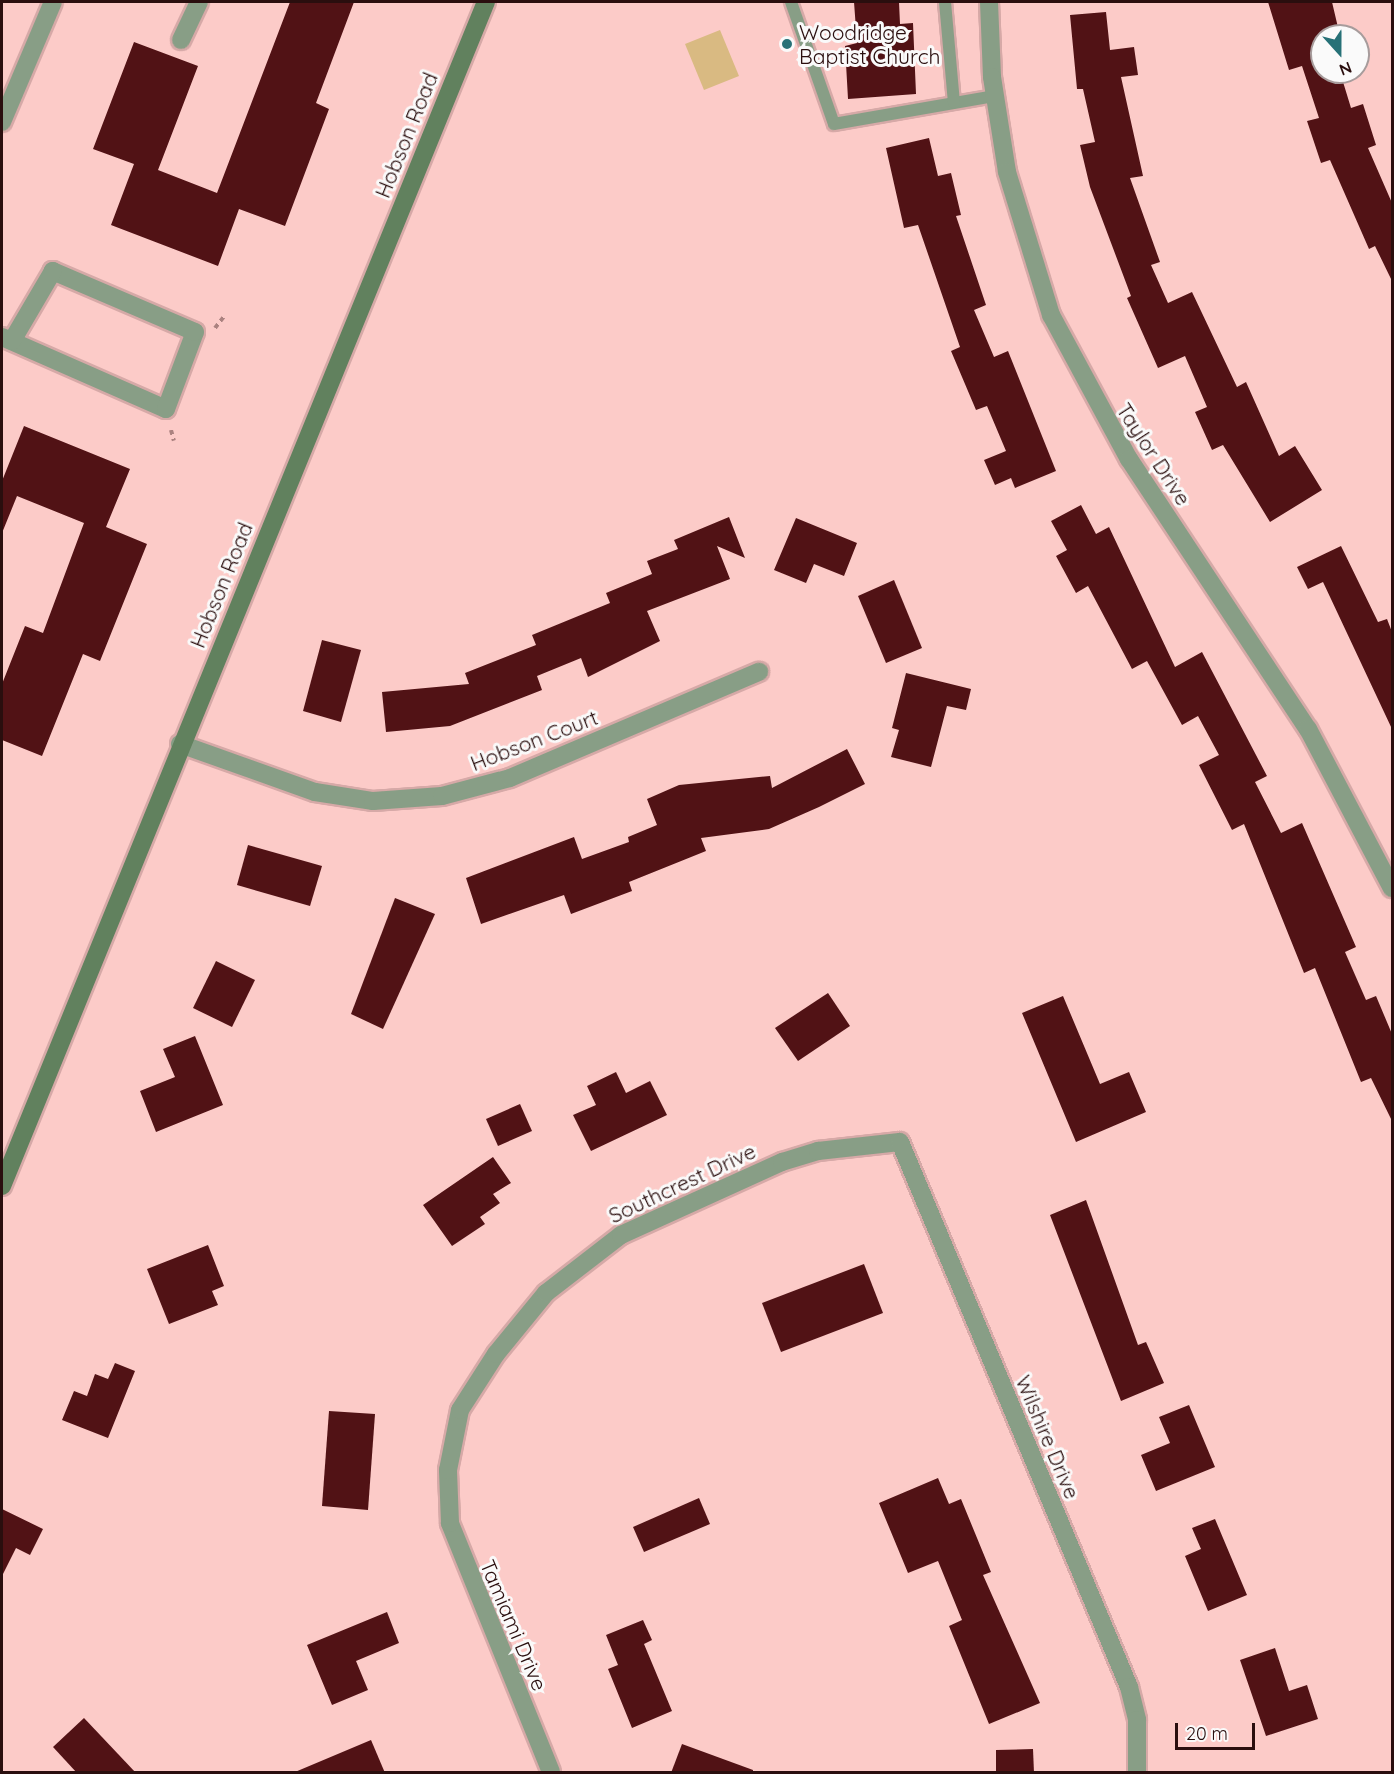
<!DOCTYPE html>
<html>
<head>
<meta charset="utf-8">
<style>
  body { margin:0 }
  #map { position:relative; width:1394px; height:1774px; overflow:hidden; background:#fccbc8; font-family:Quicksand,sans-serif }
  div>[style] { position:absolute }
  .green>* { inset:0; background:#d9ba82 }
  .building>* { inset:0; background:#511215 }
  .path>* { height:4px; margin-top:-2px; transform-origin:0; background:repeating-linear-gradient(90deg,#ab8280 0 4.5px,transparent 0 9px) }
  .roads { filter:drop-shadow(2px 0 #d6a9a7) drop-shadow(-2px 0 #d6a9a7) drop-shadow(0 2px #d6a9a7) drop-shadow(0 -2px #d6a9a7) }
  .lane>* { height:12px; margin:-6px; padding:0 6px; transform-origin:6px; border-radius:6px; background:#889e86 }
  .street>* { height:18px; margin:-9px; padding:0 9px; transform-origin:9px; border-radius:9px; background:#889e86 }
  .secondary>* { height:18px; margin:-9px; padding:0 9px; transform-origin:9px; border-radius:9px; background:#61815e }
  .dots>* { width:16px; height:16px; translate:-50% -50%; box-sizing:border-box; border:3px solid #fafafa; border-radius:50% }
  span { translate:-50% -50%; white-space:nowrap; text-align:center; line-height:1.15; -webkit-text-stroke:6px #fafafa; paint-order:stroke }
  .poi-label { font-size:21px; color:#2a0e0e }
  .left { translate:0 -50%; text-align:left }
  .street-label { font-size:21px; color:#2a0e0e }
  .frame { position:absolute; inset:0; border:3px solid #2a0e0e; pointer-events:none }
  .north { position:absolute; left:1310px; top:24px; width:60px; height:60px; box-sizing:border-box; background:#fafafa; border:2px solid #a79c9c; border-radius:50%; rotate:159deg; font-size:16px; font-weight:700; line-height:24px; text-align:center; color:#2a0e0e }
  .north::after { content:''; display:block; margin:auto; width:21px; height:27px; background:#277177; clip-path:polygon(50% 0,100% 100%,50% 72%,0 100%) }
  .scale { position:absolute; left:1175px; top:1723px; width:80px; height:27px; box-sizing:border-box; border:3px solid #2a0e0e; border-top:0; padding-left:8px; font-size:18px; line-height:21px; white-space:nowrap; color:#2a0e0e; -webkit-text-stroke:4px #fafafa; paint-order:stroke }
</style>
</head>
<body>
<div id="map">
  <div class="green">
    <div style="clip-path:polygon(720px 30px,739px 76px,704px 90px,685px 44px)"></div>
  </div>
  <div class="building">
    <div style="clip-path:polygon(290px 2px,354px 2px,316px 103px,329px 109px,285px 226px,239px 209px,218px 266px,111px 225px,134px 164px,93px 149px,134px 42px,198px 66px,158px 170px,217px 193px)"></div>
    <div style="clip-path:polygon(854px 2px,899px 2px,900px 24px,913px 23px,916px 94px,848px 99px,845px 46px,857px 43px)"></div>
    <div style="clip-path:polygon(1268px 2px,1332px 2px,1340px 36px,1322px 36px,1322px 72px,1340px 72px,1351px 108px,1363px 104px,1376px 145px,1368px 148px,1392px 203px,1392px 281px,1375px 246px,1369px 249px,1330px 160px,1321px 163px,1307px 121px,1319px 118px,1302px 66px,1289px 70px)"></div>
    <div style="clip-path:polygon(1106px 12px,1110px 50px,1134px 47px,1138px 75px,1121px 77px,1143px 176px,1130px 178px,1160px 262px,1151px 265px,1168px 303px,1192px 292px,1237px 387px,1246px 382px,1279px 456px,1295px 446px,1322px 490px,1270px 522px,1223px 445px,1212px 450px,1195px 412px,1207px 407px,1185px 356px,1158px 368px,1127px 298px,1131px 296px,1090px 187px,1080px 145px,1095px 142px,1083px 89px,1077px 89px,1070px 15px)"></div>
    <div style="clip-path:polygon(929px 138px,938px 176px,951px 173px,961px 215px,956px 216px,986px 305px,974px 310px,994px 357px,1008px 351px,1056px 471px,1015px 488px,1011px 478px,995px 485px,984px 460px,1006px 451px,987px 406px,976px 410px,951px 351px,960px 347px,918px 225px,904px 228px,886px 148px)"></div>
    <div style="clip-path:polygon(24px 426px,130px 469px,106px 527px,147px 544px,100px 661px,83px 654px,42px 756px,2px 740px,2px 684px,25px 626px,43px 633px,84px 523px,17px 496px,2px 533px,2px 481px)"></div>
    <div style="clip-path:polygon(1081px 505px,1096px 534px,1109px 527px,1175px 667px,1202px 652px,1267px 776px,1255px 782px,1281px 833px,1302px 823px,1356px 947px,1345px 952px,1366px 1000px,1376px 996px,1392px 1034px,1392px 1121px,1371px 1078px,1361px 1082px,1315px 968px,1304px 973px,1244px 824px,1232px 830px,1199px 765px,1219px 755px,1198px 716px,1182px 725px,1147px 661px,1132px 669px,1088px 586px,1076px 593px,1056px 556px,1067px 550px,1051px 521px)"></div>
    <div style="clip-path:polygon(729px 517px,745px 558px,717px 546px,730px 579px,647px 611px,660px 641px,588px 677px,581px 658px,537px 676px,542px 690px,450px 726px,386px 732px,382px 692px,469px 684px,465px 673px,536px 645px,532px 635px,610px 603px,606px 593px,652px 574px,647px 561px,678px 549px,674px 540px)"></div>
    <div style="clip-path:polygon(796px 518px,857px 543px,844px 576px,814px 564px,806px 583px,774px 570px)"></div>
    <div style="clip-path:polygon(1341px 546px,1378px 622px,1387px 619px,1392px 632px,1392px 729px,1323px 582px,1308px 589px,1297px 567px)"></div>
    <div style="clip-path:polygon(894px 580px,922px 648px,886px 663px,858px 596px)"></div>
    <div style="clip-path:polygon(322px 640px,361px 650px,341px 722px,303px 711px)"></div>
    <div style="clip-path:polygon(906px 673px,971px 689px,966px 710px,947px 706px,931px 767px,891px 757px,899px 730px,892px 728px)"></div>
    <div style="clip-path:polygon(847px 749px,865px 784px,819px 807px,769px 829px,701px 838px,706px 851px,629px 882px,632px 891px,571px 914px,564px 895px,481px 924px,466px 878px,574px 837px,582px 859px,629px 842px,628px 837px,657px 825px,647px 799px,679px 785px,770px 776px,772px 788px)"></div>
    <div style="clip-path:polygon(248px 845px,322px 866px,310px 906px,237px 885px)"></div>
    <div style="clip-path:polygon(395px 898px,435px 914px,383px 1029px,351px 1014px)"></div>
    <div style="clip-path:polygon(216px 961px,255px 980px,232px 1027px,193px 1008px)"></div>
    <div style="clip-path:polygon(828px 993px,850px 1026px,798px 1061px,775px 1028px)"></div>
    <div style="clip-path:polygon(1063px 996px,1100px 1084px,1129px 1072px,1146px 1112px,1076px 1142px,1022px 1013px)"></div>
    <div style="clip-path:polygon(195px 1036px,223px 1105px,156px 1132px,140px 1091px,175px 1077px,163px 1049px)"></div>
    <div style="clip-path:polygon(616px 1072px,626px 1093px,650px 1081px,667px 1115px,591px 1151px,573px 1115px,596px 1105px,587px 1086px)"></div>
    <div style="clip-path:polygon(520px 1104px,532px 1131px,498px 1146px,486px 1119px)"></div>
    <div style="clip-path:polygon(493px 1157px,511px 1183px,493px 1194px,500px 1203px,480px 1217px,485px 1224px,452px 1246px,423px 1205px)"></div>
    <div style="clip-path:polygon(1086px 1200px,1138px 1345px,1146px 1342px,1164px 1383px,1121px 1401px,1050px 1215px)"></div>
    <div style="clip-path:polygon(208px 1245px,224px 1286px,212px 1291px,218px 1305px,169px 1324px,147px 1269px)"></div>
    <div style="clip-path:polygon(864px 1264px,883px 1313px,781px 1352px,762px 1303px)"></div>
    <div style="clip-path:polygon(115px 1363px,135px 1371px,108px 1438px,62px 1420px,74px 1391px,87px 1396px,95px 1374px,108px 1379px)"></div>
    <div style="clip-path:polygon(1189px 1405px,1215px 1467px,1156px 1491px,1141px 1455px,1170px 1443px,1159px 1417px)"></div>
    <div style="clip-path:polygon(329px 1411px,375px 1414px,368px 1510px,322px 1506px)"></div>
    <div style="clip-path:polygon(938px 1478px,949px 1504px,961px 1499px,991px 1572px,983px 1575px,1040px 1703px,989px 1724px,949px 1626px,962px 1620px,938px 1561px,908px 1573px,879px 1503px)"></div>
    <div style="clip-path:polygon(699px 1498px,710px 1524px,644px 1552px,633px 1527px)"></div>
    <div style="clip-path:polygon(2px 1509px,43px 1529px,30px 1555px,16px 1548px,2px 1576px)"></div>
    <div style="clip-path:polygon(1215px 1519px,1247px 1595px,1208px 1611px,1185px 1556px,1201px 1549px,1192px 1528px)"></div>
    <div style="clip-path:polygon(387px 1612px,399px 1643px,356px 1661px,368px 1690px,332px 1705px,307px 1645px)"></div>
    <div style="clip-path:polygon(643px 1620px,652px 1640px,644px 1644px,672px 1711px,632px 1728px,608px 1669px,618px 1665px,606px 1635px)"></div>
    <div style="clip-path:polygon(1275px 1648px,1289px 1691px,1307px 1685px,1318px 1719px,1266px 1736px,1240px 1660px)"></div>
    <div style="clip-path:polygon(84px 1718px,136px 1773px,77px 1773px,53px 1747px)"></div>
    <div style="clip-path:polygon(371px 1740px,385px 1773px,295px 1773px,295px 1772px)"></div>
    <div style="clip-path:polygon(682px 1744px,753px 1770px,753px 1773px,671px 1773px)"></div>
    <div style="clip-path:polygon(1033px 1749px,1034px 1773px,996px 1773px,996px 1750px)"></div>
  </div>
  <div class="path">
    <div style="left:215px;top:328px;width:16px;rotate:-52deg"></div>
    <div style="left:171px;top:430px;width:11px;rotate:75deg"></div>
  </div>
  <div class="roads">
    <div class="lane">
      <div style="left:791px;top:2px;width:129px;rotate:70.6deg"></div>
      <div style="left:834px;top:124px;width:162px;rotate:-9.9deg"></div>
      <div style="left:945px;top:2px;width:101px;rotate:84.9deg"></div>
    </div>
    <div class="street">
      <div style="left:989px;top:2px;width:75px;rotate:87.7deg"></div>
      <div style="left:992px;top:77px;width:96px;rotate:81deg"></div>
      <div style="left:1007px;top:172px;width:150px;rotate:72.9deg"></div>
      <div style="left:1051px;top:315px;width:164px;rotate:61.6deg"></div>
      <div style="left:1129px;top:459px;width:324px;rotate:56.5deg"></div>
      <div style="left:1308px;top:729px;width:180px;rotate:62.2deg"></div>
      <div style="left:181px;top:40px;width:42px;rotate:-64.7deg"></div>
      <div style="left:2px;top:122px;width:130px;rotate:-67deg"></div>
      <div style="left:2px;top:337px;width:179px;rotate:23.7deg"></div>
      <div style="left:166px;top:409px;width:82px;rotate:-69.4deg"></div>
      <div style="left:195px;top:332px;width:155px;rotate:-156.8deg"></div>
      <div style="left:53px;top:271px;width:81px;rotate:120.4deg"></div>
      <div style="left:180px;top:744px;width:143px;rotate:19.6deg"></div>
      <div style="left:315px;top:792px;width:59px;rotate:8.8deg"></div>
      <div style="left:373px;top:801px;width:69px;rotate:-4.1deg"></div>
      <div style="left:442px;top:796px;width:70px;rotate:-14.8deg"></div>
      <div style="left:510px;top:778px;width:271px;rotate:-23.1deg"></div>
      <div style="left:551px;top:1772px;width:269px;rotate:-112.1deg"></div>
      <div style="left:450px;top:1523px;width:53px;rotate:-92.2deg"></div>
      <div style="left:448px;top:1470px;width:61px;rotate:-78.7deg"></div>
      <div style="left:460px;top:1410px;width:67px;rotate:-57.3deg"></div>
      <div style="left:496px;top:1354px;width:79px;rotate:-50.7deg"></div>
      <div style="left:546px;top:1293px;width:95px;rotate:-37.7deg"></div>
      <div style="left:621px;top:1235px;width:177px;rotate:-24.4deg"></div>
      <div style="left:782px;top:1162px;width:38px;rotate:-17deg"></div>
      <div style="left:818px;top:1151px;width:82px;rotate:-6.3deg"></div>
      <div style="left:900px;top:1142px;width:591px;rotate:67.21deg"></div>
      <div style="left:1129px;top:1687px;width:34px;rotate:76deg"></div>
      <div style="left:1137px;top:1720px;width:52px;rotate:90deg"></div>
    </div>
    <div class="secondary">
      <div style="left:2px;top:1186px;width:1279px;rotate:-67.77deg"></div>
    </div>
  </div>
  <div class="dots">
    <div style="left:787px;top:44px;background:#277177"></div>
  </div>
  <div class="poi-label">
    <span class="left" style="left:799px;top:44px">Woodridge<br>Baptist Church</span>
  </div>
  <div class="street-label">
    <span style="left:406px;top:135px;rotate:-68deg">Hobson Road</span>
    <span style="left:1154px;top:454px;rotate:57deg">Taylor Drive</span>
    <span style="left:221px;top:585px;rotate:-68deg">Hobson Road</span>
    <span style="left:534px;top:740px;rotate:-21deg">Hobson Court</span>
    <span style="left:682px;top:1183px;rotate:-25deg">Southcrest Drive</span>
    <span style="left:1048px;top:1437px;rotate:67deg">Wilshire Drive</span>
    <span style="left:514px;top:1625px;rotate:67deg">Tamiami Drive</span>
  </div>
  <div class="frame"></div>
  <div class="north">N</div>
  <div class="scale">20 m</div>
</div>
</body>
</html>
